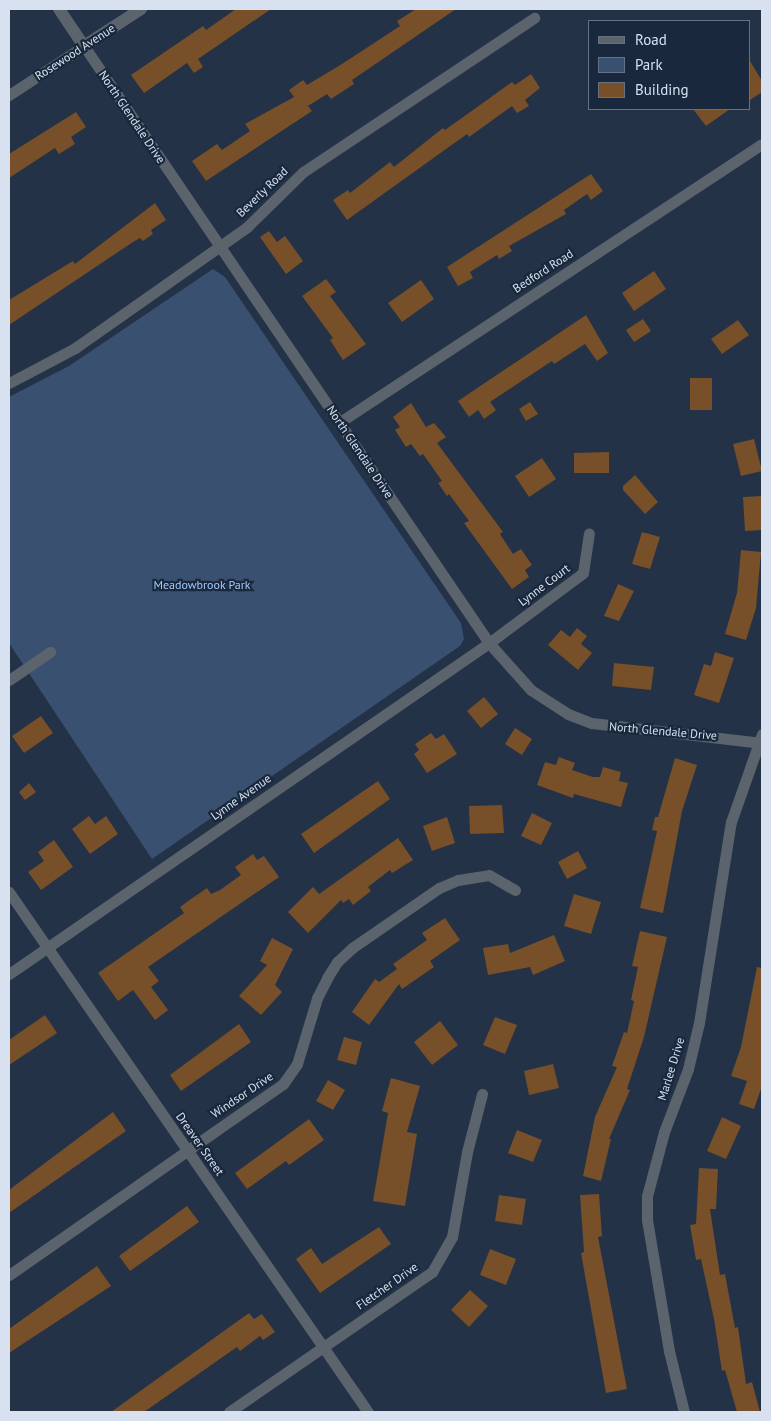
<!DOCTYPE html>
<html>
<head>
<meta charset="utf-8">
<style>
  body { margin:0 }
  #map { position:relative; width:771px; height:1421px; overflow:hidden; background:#233247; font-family:"PT Sans",sans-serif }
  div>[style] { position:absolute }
  .green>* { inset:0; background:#395070 }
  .building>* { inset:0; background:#774f28 }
  .minor>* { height:11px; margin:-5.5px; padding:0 5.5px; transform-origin:5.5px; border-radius:5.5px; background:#5b636d }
  .tertiary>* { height:12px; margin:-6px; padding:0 6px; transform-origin:6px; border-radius:6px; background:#5b636d }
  span { translate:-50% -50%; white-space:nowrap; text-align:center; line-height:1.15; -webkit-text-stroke:4.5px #19283c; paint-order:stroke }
  .street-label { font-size:12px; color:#d7e1ef }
  .park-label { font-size:12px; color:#a2c9fd }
  .frame { position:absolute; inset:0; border:10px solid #d7e1ef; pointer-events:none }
  .legend { position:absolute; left:588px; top:20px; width:162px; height:90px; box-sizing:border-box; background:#19283c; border:1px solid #657284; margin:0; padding:6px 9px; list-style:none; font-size:15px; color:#d7e1ef }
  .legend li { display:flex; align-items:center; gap:10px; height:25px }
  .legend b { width:25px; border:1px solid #657284 }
</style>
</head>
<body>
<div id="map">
  <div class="green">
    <div style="clip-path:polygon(213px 269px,225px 277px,461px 623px,464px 639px,460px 646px,152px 859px,9px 643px,9px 397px,69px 366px)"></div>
  </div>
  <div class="building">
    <div style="clip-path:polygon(236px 9px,271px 9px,198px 59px,203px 67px,194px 73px,187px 63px,144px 93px,131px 75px,203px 26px,206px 30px)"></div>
    <div style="clip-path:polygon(416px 9px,456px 9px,352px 80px,354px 84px,331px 99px,327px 94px,308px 106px,312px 111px,206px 181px,192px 161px,217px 144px,222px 150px,250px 131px,245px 124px,294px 97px,289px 90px,303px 80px,307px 85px,342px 64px,400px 26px,397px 21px)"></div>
    <div style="clip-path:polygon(750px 61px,762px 81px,762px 92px,750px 100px)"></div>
    <div style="clip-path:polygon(531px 74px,540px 88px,525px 100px,529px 106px,517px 113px,512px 106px,469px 137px,467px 134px,347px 220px,333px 200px,348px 190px,350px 193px,390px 162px,394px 167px,443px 128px,445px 130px,512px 82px,515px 85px)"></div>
    <div style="clip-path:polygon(693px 109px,730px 109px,706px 126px)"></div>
    <div style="clip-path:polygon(76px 112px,86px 127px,71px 137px,75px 144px,59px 154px,55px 148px,9px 178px,9px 154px)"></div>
    <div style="clip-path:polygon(591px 174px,603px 191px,591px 200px,587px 194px,564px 210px,566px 214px,509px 246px,512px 251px,499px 259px,497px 255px,470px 272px,473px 278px,458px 286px,447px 267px)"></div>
    <div style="clip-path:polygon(155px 203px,166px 220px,151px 230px,153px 234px,143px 241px,140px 238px,133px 242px,9px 325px,9px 300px,73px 261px,75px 264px)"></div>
    <div style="clip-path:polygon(269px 231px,277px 242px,285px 236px,303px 261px,286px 274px,260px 237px)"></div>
    <div style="clip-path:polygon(654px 271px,666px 289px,634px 311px,622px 293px)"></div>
    <div style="clip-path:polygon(326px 279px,336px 292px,330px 296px,366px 344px,343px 360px,330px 340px,333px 338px,302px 296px)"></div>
    <div style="clip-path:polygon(421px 280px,434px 299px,402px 322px,388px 303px)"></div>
    <div style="clip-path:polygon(586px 315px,608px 353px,597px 361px,585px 344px,554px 364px,552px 361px,490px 402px,496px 410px,484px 419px,478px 410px,469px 417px,458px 401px)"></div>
    <div style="clip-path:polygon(643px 319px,651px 331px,634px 342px,626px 330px)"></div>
    <div style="clip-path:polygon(738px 320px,749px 335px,722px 354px,711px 339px)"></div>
    <div style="clip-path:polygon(690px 378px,712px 378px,712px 410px,690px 410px)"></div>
    <div style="clip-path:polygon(530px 402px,538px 414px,526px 421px,519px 409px)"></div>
    <div style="clip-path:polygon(411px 403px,426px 427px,434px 423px,446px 437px,437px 443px,503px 532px,500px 534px,513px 554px,521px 549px,532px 565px,525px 570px,529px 577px,512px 589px,464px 523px,469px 521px,449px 494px,447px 496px,438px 483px,442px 481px,423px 454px,420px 456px,411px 444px,406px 447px,395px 430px,400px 427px,393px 417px)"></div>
    <div style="clip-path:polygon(754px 439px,762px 471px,741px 476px,733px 444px)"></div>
    <div style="clip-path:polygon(609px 452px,609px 473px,574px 473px,574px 453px)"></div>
    <div style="clip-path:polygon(542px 458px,556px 479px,529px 497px,515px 476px)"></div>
    <div style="clip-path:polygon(635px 475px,658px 502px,645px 514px,623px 490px,623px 486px)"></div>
    <div style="clip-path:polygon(762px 496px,762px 530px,745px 531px,743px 497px)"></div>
    <div style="clip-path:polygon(642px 532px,660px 537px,650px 569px,632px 564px)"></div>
    <div style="clip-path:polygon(741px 550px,761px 552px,756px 608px,746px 640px,725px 634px,737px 593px)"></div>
    <div style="clip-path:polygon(618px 584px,634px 591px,619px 621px,604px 616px)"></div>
    <div style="clip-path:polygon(577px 628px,587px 636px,581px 644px,592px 653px,578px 670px,548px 645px,561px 630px,570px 637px)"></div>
    <div style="clip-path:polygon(715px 652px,734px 658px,719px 703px,694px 695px,704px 664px,711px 666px)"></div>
    <div style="clip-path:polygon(614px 663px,654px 667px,651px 690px,612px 686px)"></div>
    <div style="clip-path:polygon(484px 697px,498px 714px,481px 728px,467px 711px)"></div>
    <div style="clip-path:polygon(41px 716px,53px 733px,24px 753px,12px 736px)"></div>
    <div style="clip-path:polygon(515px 728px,532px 739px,522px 755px,505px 744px)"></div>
    <div style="clip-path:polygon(431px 733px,436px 739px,444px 734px,457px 754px,427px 773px,414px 754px,419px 750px,415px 744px)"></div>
    <div style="clip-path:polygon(559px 757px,575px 763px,572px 770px,593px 777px,600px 777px,603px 767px,621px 772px,619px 781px,628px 783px,621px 807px,574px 794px,573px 798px,537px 785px,545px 762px,556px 765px)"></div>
    <div style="clip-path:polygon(675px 758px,697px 765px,682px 811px,663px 913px,640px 908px,657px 831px,652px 830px,655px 817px,658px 817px)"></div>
    <div style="clip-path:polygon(378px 781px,390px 799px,314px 853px,301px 834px)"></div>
    <div style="clip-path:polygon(29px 783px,36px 792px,25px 800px,19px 792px)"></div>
    <div style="clip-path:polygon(502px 805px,504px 833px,470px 834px,469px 806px)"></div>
    <div style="clip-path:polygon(532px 813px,552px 823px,541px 845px,521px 836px)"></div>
    <div style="clip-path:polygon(89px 816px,95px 824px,106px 816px,118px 834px,90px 854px,72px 829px)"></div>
    <div style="clip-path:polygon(447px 817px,455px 843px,432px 851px,423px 826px)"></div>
    <div style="clip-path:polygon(398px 838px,413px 860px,392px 873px,390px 870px,368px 887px,371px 891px,353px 905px,349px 899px,343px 903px,341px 900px,308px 933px,288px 912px,313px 887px,319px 894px)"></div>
    <div style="clip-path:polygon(54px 840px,73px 867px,41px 890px,28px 872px,44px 861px,38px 852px)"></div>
    <div style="clip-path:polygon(578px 851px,587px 868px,567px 879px,558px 862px)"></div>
    <div style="clip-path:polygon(253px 854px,257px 860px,264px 856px,279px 877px,148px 967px,159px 981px,151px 987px,168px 1010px,155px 1020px,133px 990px,118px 1001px,98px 973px,184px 913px,180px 907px,191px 899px,207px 888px,211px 894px,220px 890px,241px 875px,235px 867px)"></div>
    <div style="clip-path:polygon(574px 894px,601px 902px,591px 934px,564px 926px)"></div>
    <div style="clip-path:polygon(445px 918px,460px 940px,430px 961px,434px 967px,402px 989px,399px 984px,369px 1025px,352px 1012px,375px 979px,379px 982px,397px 969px,393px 964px,427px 940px,422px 933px)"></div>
    <div style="clip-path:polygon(640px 931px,667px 937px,644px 1037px,627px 1089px,630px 1090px,609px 1139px,611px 1139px,601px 1181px,583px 1176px,595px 1117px,617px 1067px,612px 1066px,624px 1032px,627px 1033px,634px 1001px,631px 1000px,638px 967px,632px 966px)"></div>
    <div style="clip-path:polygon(554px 935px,565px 961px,533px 975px,530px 967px,488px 975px,483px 948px,508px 944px,510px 953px)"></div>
    <div style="clip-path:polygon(272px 938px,293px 949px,275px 985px,282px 992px,261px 1015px,239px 996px,267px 965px,260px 961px)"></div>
    <div style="clip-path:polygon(757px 967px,762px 968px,762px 1086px,754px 1109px,739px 1104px,747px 1081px,731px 1076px,741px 1047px)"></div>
    <div style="clip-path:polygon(45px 1015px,57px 1033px,9px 1065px,9px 1040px)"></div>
    <div style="clip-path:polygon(495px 1017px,517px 1025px,505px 1054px,483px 1045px)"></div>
    <div style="clip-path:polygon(440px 1021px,458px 1045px,432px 1065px,414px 1042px)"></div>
    <div style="clip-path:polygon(239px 1024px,251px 1042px,181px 1091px,170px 1075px)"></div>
    <div style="clip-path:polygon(344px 1037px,362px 1042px,356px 1065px,337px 1060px)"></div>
    <div style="clip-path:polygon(553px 1064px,559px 1088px,529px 1095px,524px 1071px)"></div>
    <div style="clip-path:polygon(391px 1078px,420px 1086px,407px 1132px,417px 1134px,405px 1206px,373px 1201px,388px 1113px,382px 1111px)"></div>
    <div style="clip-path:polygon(328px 1080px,345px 1090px,333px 1110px,316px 1101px)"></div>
    <div style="clip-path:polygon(113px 1112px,126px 1131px,9px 1213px,9px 1190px)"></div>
    <div style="clip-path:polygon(722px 1117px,741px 1126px,726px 1159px,707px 1151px)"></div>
    <div style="clip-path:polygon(309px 1119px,324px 1140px,289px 1165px,286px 1161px,247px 1189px,235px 1173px)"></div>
    <div style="clip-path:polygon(517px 1130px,542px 1140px,533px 1162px,508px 1153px)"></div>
    <div style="clip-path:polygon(699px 1168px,718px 1169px,716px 1209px,710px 1209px,720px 1275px,725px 1274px,735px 1328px,738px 1327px,746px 1384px,752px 1382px,760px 1412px,737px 1412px,725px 1370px,722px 1371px,714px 1319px,701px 1259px,696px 1260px,690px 1225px,696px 1224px)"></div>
    <div style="clip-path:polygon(599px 1194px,602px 1236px,598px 1237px,627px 1389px,606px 1393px,581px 1253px,584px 1252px,580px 1195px)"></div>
    <div style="clip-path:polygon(499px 1195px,526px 1199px,522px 1225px,495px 1221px)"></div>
    <div style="clip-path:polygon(187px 1206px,199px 1222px,130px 1271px,119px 1256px)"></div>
    <div style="clip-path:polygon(379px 1227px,391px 1244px,320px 1293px,296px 1259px,311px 1248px,322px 1264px)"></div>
    <div style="clip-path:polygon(490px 1249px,516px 1259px,506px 1285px,480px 1275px)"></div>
    <div style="clip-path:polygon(97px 1266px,111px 1286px,9px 1353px,9px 1329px)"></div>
    <div style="clip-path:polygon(470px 1290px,488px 1306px,469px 1327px,451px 1310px)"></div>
    <div style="clip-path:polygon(249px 1313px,254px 1319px,262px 1314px,275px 1332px,263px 1340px,260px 1336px,240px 1351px,237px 1347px,144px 1412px,111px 1412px)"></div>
  </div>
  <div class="minor">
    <div style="left:9px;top:95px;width:90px;rotate:-33.2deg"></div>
    <div style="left:84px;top:46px;width:721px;rotate:55.85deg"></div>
    <div style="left:489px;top:643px;width:63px;rotate:48.2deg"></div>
    <div style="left:531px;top:690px;width:44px;rotate:33deg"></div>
    <div style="left:568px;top:714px;width:26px;rotate:21deg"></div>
    <div style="left:592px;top:723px;width:171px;rotate:6.7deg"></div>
    <div style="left:9px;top:383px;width:75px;rotate:-27.9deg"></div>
    <div style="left:75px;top:348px;width:210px;rotate:-35.1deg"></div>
    <div style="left:247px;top:227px;width:78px;rotate:-44.5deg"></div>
    <div style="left:303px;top:172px;width:278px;rotate:-33.7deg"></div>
    <div style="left:340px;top:422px;width:505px;rotate:-33.38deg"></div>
    <div style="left:9px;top:680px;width:50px;rotate:-34.3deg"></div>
    <div style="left:9px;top:892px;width:632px;rotate:55.38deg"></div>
    <div style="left:9px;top:974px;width:583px;rotate:-34.59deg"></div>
    <div style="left:489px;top:643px;width:117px;rotate:-36.7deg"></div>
    <div style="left:583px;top:573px;width:40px;rotate:-81.5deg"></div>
    <div style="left:9px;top:1275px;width:334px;rotate:-34.9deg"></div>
    <div style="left:283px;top:1084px;width:24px;rotate:-55deg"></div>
    <div style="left:297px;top:1064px;width:69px;rotate:-73.1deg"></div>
    <div style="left:317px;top:998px;width:22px;rotate:-63deg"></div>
    <div style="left:327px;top:978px;width:19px;rotate:-58deg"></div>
    <div style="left:337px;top:962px;width:21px;rotate:-43deg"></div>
    <div style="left:352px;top:948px;width:106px;rotate:-34.6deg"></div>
    <div style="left:439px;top:888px;width:21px;rotate:-23deg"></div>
    <div style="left:458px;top:880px;width:31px;rotate:-9deg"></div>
    <div style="left:489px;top:875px;width:30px;rotate:30deg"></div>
    <div style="left:229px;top:1412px;width:247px;rotate:-34.6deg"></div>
    <div style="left:432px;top:1272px;width:40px;rotate:-60.3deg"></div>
    <div style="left:452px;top:1237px;width:86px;rotate:-80deg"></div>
    <div style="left:467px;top:1152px;width:60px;rotate:-75.5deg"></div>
    <div style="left:684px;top:1412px;width:63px;rotate:-103.8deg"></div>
    <div style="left:669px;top:1351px;width:133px;rotate:-99.5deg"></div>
    <div style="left:647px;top:1220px;width:24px;rotate:-90deg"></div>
    <div style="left:647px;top:1196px;width:66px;rotate:-75.1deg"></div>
    <div style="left:664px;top:1132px;width:67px;rotate:-69.1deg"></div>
    <div style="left:688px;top:1069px;width:47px;rotate:-76.6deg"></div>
    <div style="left:699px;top:1023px;width:204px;rotate:-81deg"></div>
    <div style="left:731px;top:822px;width:93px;rotate:-70.6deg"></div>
  </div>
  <div class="tertiary">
    <div style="left:59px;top:9px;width:45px;rotate:56deg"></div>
    <div style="left:84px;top:46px;width:68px;rotate:-33deg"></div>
  </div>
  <div class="street-label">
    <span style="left:75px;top:52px;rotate:-33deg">Rosewood Avenue</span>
    <span style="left:132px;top:117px;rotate:56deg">North Glendale Drive</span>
    <span style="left:262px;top:192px;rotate:-44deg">Beverly Road</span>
    <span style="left:543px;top:271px;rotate:-33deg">Bedford Road</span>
    <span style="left:360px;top:452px;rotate:56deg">North Glendale Drive</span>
    <span style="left:544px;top:585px;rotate:-37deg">Lynne Court</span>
    <span style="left:663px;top:731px;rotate:5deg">North Glendale Drive</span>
    <span style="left:241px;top:797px;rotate:-35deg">Lynne Avenue</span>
    <span style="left:671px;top:1069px;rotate:-73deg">Marlee Drive</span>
    <span style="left:242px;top:1095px;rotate:-34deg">Windsor Drive</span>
    <span style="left:200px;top:1144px;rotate:55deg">Dreaver Street</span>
    <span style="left:387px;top:1286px;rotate:-35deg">Fletcher Drive</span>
  </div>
  <div class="park-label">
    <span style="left:202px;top:585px">Meadowbrook Park</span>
  </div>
  <div class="frame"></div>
  <ul class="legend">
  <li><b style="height:6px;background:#5b636d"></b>Road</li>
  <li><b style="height:14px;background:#395070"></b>Park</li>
  <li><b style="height:14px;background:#774f28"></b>Building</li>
  </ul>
</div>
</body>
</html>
